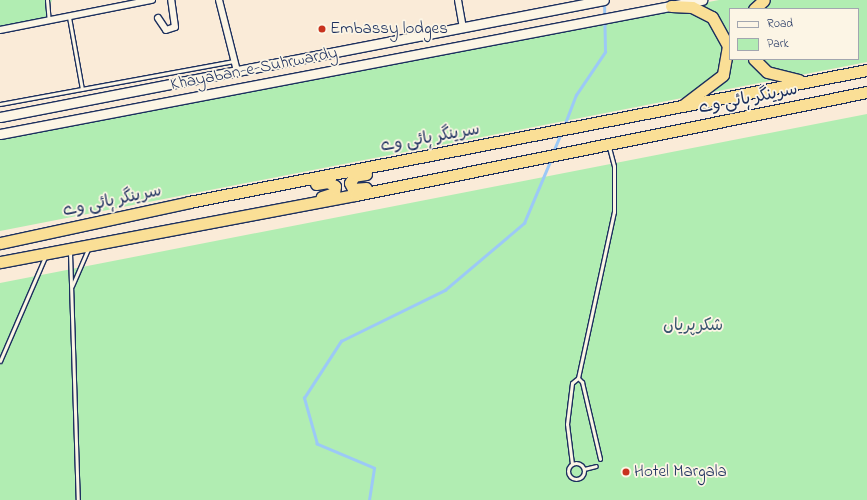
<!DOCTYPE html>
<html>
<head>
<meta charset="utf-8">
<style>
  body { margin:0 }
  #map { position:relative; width:867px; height:500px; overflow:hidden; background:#faebd8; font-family:"Indie Flower","Playpen Sans Arabic",sans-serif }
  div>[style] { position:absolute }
  .green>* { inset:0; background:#b1edb2 }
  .stream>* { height:2.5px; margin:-1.25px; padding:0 1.25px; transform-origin:1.25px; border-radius:1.25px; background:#9cc9f6 }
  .roads { filter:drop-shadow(1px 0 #1b2f5e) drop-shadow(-1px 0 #1b2f5e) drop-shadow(0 1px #1b2f5e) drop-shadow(0 -1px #1b2f5e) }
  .service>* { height:3px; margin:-1.5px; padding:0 1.5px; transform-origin:1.5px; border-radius:1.5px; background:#fcf5e5 }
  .service>.ring { margin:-1.5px; padding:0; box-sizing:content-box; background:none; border:3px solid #fcf5e5; border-radius:50% }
  .minor>* { height:6px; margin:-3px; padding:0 3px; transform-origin:3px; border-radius:3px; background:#fcf5e5 }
  .secondary>* { height:9px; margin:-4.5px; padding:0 4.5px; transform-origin:4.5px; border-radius:4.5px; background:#fcf5e5 }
  .trunk>* { height:11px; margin:-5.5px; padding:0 5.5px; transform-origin:5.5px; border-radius:5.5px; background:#fadf96 }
  .dots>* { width:11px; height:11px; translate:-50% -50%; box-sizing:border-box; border:2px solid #fcf5e5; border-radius:50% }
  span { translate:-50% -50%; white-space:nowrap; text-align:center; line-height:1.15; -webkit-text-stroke:3.5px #fcf5e5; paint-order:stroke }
  .poi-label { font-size:17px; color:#1b2f5e }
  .left { translate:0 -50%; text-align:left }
  .street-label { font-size:17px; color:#1b2f5e }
  .park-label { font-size:17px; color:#39556f }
  .legend { position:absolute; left:729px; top:8px; width:130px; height:52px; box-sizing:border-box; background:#fcf5e5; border:1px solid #a2a6af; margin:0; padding:5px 7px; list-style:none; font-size:12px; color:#1b2f5e }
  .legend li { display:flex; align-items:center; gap:8px; height:20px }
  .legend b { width:20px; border:1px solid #a2a6af }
</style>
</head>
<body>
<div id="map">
  <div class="green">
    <div style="clip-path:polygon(0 0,52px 0,45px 18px,0 28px)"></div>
    <div style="clip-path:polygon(evenodd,719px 0,867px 0,867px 62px,0 231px,0 137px,719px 0,730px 9px,858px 9px,858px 59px,730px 59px,730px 9px)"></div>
    <div style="clip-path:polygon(867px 114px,867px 500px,0 500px,0 283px)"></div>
  </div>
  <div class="stream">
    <div style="left:564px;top:126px;width:33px;rotate:-69deg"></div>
    <div style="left:576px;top:95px;width:52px;rotate:-56deg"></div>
    <div style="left:605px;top:52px;width:50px;rotate:-91.1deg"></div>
    <div style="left:553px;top:152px;width:21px;rotate:-67deg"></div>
    <div style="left:369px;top:500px;width:32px;rotate:-81deg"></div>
    <div style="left:374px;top:468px;width:62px;rotate:-157.2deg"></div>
    <div style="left:317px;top:444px;width:48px;rotate:-105.8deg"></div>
    <div style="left:304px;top:398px;width:68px;rotate:-57deg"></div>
    <div style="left:341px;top:341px;width:116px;rotate:-26.1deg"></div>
    <div style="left:445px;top:290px;width:104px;rotate:-40.3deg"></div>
    <div style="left:524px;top:223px;width:69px;rotate:-67.1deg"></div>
  </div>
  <div class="roads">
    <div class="service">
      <div style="left:47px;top:0;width:21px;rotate:85deg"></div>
      <div style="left:69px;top:17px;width:73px;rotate:79.8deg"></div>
      <div style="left:0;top:104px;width:239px;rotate:-10.4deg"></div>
      <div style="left:70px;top:252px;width:248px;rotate:88.2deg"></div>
      <div style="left:72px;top:286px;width:40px;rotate:-66.6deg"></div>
      <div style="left:0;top:361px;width:113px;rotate:-66.6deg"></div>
      <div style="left:578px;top:378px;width:6px;rotate:45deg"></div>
      <div style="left:582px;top:382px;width:79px;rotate:76.8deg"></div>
      <div class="ring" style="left:568px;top:463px;width:13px;height:13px"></div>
      <div style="left:572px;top:464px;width:40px;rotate:-97.1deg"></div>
      <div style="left:567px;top:424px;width:41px;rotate:-83deg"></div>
      <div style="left:572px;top:383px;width:8px;rotate:-40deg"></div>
      <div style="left:578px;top:378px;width:170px;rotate:-77.8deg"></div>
      <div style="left:614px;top:212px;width:46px;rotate:-90deg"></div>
      <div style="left:614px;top:166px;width:20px;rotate:-105deg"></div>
      <div style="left:584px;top:469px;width:12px;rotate:-14deg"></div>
    </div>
    <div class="minor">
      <div style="left:219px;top:0;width:73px;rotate:75.8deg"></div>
      <div style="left:458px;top:0;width:27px;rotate:80deg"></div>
      <div style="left:158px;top:18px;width:14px;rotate:56deg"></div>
      <div style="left:166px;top:30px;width:9px;rotate:-18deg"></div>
      <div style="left:175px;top:27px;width:27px;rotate:-98deg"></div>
      <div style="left:0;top:30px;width:155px;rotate:-11.2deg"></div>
    </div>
    <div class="secondary">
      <div style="left:0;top:117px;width:615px;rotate:-10.96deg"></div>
      <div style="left:0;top:134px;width:715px;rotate:-10.81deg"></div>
    </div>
    <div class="trunk">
      <div style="left:671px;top:6px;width:21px;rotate:3deg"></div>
      <div style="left:692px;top:7px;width:22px;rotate:27deg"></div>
      <div style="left:712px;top:17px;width:33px;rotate:61deg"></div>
      <div style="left:728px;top:46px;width:29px;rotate:100deg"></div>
      <div style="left:723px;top:75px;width:51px;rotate:142.9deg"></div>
      <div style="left:754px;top:9px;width:13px;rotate:-42deg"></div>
      <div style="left:754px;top:59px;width:18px;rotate:45deg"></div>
      <div style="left:767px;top:72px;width:33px;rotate:14deg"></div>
      <div style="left:366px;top:174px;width:12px;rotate:171deg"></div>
      <div style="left:354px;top:176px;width:8px;rotate:120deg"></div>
      <div style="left:350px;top:183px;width:7px;rotate:63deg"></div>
      <div style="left:353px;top:189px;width:13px;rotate:-4deg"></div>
      <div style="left:316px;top:184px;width:12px;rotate:-9deg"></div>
      <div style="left:328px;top:182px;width:8px;rotate:30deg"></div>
      <div style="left:335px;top:186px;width:7px;rotate:98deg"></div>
      <div style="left:334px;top:193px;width:13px;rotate:162deg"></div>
      <div style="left:0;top:243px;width:193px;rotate:-12.2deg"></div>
      <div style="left:189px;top:202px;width:691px;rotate:-11.02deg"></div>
      <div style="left:0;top:262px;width:362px;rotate:-10.7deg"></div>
      <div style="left:356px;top:195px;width:521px;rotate:-11.4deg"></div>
    </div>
  </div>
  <div class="dots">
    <div style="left:322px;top:29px;background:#c8321e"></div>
    <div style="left:626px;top:472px;background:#c8321e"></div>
  </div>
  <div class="poi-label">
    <span class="left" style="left:330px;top:29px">Embassy lodges</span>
    <span class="left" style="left:634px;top:472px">Hotel Margala</span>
  </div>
  <div class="street-label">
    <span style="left:254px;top:69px;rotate:-11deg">Khayaban-e-Suhrwardy</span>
    <span style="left:748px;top:99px;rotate:-11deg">سرینگر ہائی وے</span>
    <span style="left:430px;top:138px;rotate:-10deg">سرینگر ہائی وے</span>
    <span style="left:112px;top:201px;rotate:-12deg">سرینگر ہائی وے</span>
  </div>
  <div class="park-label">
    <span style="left:693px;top:326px">شکرپریاں</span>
  </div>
  <ul class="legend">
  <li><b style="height:5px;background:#fcf5e5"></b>Road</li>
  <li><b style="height:11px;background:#b1edb2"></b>Park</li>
  </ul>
</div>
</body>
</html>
